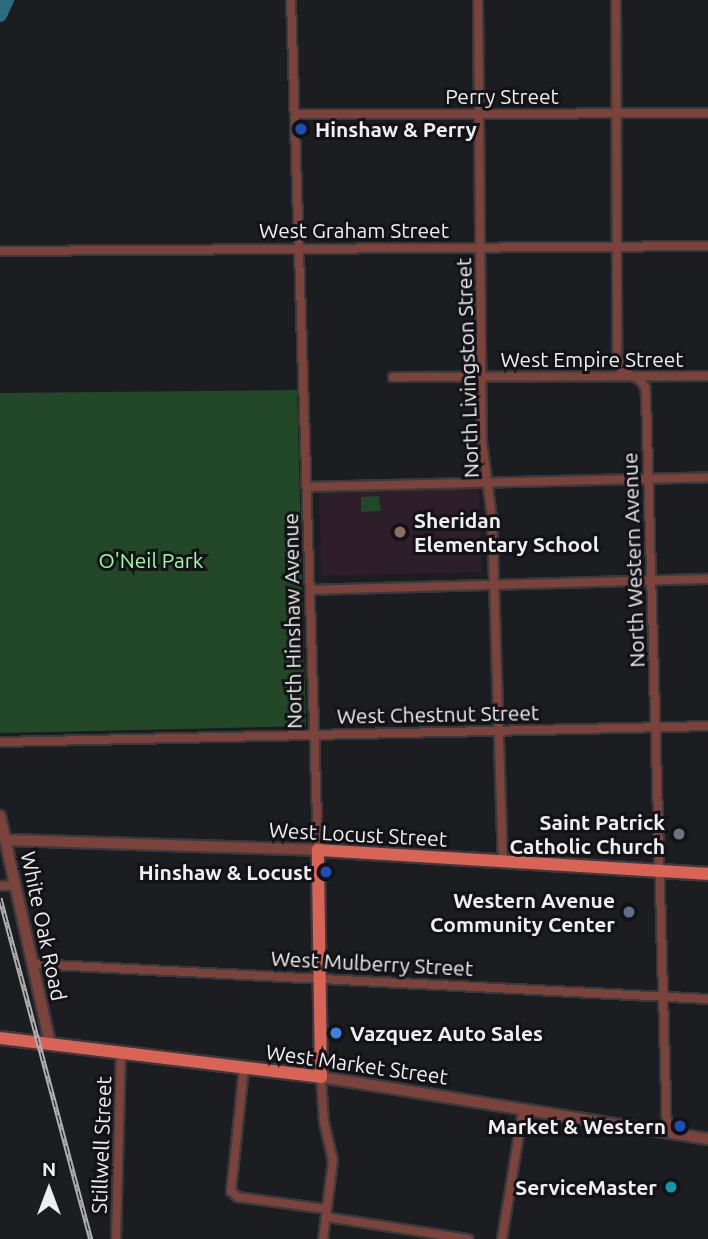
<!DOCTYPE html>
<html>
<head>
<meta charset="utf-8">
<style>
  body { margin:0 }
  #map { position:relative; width:708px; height:1239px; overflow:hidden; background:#1c1d20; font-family:Ubuntu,sans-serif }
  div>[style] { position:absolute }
  .education>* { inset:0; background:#2d1e29 }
  .green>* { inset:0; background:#224827 }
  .river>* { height:14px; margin:-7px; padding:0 7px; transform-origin:7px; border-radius:7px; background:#2d6b7e }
  .roads { filter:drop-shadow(2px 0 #3a3a3d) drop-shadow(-2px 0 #3a3a3d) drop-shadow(0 2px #3a3a3d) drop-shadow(0 -2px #3a3a3d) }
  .minor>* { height:8px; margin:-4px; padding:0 4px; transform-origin:4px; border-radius:4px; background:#7b433b }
  .tertiary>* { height:10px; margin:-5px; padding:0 5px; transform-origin:5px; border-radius:5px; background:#7b433b }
  .primary>* { height:12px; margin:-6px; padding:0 6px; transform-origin:6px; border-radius:6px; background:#d96456 }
  .rail>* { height:5px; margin-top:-2.5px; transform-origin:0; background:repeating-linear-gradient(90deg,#131317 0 8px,#b0b0b3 0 16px); box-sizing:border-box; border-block:2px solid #b0b0b3 }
  .dots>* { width:19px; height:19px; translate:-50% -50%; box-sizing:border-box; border:4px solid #131317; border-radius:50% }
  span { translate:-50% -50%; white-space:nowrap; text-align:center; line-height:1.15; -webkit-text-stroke:6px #131317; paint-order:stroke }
  .street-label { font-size:21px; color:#efeff2 }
  .poi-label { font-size:21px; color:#efeff2; font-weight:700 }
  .left { translate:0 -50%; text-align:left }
  .right { translate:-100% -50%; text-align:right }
  .park-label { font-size:21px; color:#9dfba6 }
  .north { position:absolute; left:14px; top:1155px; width:70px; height:70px; -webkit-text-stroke:5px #131317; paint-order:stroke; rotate:0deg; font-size:19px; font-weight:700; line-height:28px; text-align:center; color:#efeff2 }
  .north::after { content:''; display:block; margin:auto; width:24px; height:32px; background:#efeff2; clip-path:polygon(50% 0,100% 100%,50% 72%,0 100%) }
</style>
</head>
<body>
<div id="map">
  <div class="education">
    <div style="clip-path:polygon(479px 487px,482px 572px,321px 576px,319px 491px)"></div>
  </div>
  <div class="green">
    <div style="clip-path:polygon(297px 390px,306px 726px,0 733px,0 393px)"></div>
    <div style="clip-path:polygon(379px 496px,381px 511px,361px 512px,361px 497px)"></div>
  </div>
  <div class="river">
    <div style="left:0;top:15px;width:17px;rotate:-65deg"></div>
  </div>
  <div class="roads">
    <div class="minor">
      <div style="left:291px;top:0;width:850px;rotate:88.18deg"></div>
      <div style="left:478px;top:0;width:442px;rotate:89.5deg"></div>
      <div style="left:482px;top:442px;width:77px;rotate:82.5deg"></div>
      <div style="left:492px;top:518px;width:343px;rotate:88.2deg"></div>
      <div style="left:616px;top:0;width:356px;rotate:89.8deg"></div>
      <div style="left:617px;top:356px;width:15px;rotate:74deg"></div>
      <div style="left:621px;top:370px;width:21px;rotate:28deg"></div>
      <div style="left:640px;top:380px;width:9px;rotate:54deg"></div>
      <div style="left:645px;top:387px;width:9px;rotate:84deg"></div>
      <div style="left:646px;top:396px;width:736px;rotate:88.37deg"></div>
      <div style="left:295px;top:114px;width:413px;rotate:-0.1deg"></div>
      <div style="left:0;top:251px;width:708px;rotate:-0.4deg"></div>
      <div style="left:393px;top:377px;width:315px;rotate:-0.2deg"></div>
      <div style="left:308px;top:487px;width:400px;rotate:-1.4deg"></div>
      <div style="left:311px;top:590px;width:397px;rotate:-1.6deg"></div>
      <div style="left:0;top:742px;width:708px;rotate:-1.29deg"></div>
      <div style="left:0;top:886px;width:16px;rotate:-4deg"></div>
      <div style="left:33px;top:964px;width:676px;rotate:2.97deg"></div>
      <div style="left:244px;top:1068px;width:124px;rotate:96deg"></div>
      <div style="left:231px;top:1191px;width:9px;rotate:41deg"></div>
      <div style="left:238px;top:1197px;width:89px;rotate:7.8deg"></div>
      <div style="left:321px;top:1077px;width:45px;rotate:86.2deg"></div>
      <div style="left:324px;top:1122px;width:39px;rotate:77deg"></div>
      <div style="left:333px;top:1160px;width:80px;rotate:97.2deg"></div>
      <div style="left:326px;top:1217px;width:144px;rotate:8.8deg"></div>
      <div style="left:116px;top:1239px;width:186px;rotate:-88.5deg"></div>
      <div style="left:502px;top:1239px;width:132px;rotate:-80.8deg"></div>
    </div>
    <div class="tertiary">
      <div style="left:0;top:816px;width:233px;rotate:77.6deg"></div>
      <div style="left:6px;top:840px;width:312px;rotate:1.8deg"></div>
      <div style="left:321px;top:1077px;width:392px;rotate:9.1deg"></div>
    </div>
    <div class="primary">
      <div style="left:0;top:1038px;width:323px;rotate:6.9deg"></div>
      <div style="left:321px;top:1077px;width:227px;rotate:-90.8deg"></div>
      <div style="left:318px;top:850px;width:391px;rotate:3.5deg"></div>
    </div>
  </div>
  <div class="rail">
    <div style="left:0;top:898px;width:353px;rotate:75.1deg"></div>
  </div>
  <div class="dots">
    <div style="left:301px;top:129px;background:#1a4fb4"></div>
    <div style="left:400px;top:532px;background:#8d6e63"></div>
    <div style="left:679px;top:834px;background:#6b7280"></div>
    <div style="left:326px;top:872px;background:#1a4fb4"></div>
    <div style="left:629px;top:912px;background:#5c6f8a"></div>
    <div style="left:336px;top:1033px;background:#3f7fe0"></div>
    <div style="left:680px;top:1126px;background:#1a4fb4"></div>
    <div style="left:671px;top:1187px;background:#0f9aa8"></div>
  </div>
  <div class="street-label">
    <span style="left:502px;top:96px">Perry Street</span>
    <span style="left:354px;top:230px">West Graham Street</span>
    <span style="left:592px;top:359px">West Empire Street</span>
    <span style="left:467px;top:368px;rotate:-92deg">North Livingston Street</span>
    <span style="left:633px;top:560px;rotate:-92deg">North Western Avenue</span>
    <span style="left:292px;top:621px;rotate:-91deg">North Hinshaw Avenue</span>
    <span style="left:438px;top:714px;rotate:-1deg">West Chestnut Street</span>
    <span style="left:358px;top:834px;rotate:3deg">West Locust Street</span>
    <span style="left:44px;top:926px;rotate:78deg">White Oak Road</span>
    <span style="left:372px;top:963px;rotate:3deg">West Mulberry Street</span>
    <span style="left:357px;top:1064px;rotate:8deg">West Market Street</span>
    <span style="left:101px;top:1145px;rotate:-88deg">Stillwell Street</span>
  </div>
  <div class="poi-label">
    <span class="left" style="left:315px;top:129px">Hinshaw &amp; Perry</span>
    <span class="left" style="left:414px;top:532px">Sheridan<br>Elementary School</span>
    <span class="right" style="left:665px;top:834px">Saint Patrick<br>Catholic Church</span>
    <span class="right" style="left:312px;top:872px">Hinshaw &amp; Locust</span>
    <span class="right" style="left:615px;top:912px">Western Avenue<br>Community Center</span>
    <span class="left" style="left:350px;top:1033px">Vazquez Auto Sales</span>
    <span class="right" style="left:666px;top:1126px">Market &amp; Western</span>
    <span class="right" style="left:657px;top:1187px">ServiceMaster</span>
  </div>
  <div class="park-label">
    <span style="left:151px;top:560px">O'Neil Park</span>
  </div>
  <div class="north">N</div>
</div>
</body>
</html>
